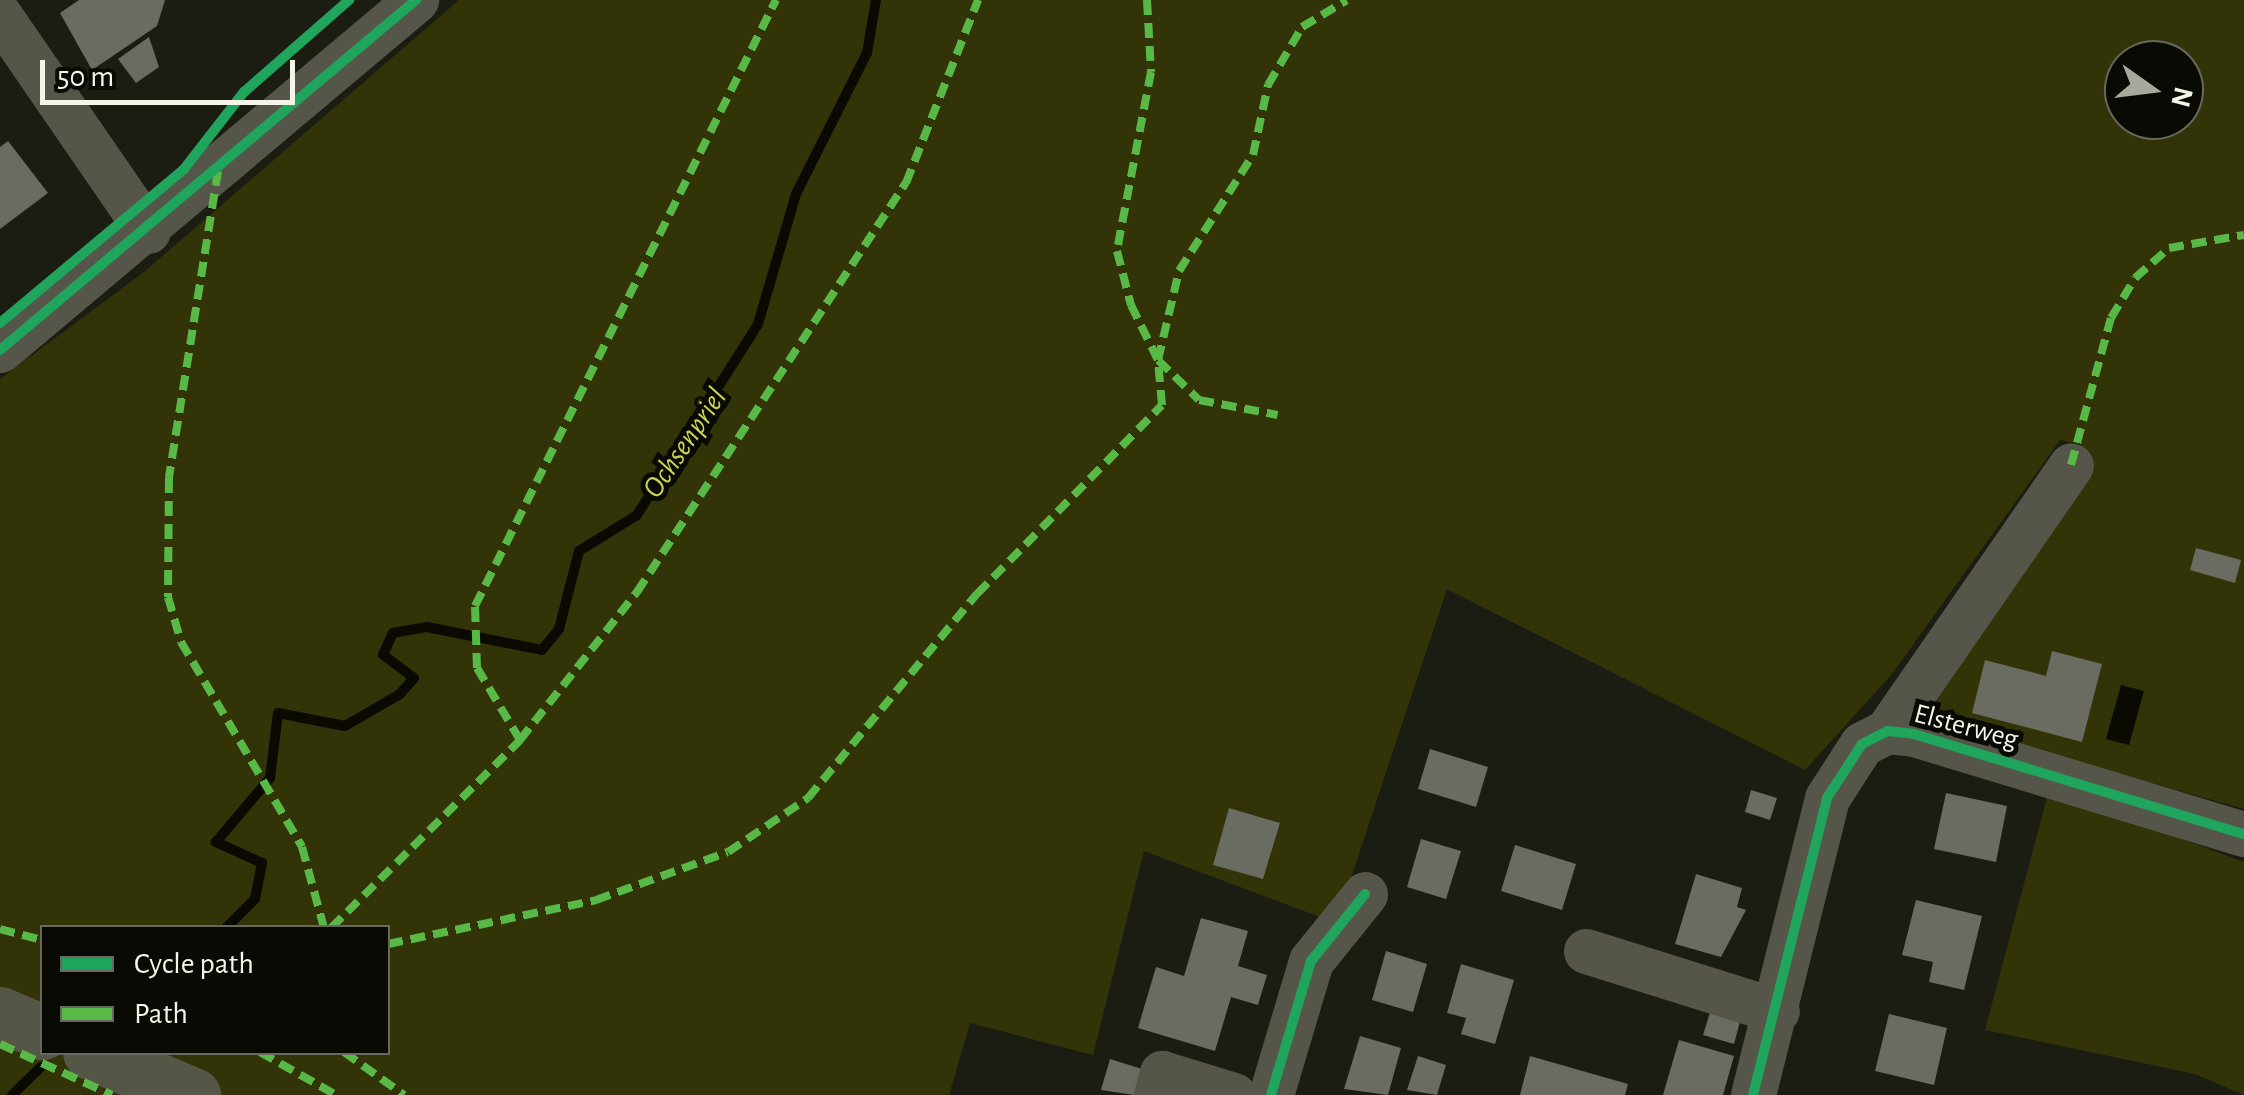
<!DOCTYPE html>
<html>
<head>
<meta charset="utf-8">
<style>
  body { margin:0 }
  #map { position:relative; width:2244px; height:1095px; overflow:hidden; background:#1c1d12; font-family:"Alegreya Sans",sans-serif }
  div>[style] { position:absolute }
  .green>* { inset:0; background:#323307 }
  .water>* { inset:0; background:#0a0a02 }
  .stream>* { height:10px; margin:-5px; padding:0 5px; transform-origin:5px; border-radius:5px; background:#0a0a02 }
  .building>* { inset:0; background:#6a6b61 }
  .minor>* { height:45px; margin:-22.5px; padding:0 22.5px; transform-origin:22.5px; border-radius:22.5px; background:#555649 }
  .major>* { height:55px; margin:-27.5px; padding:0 27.5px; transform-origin:27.5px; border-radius:27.5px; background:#545646 }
  .quiet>* { height:8px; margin-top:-4px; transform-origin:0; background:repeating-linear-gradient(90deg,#58b947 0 15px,transparent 0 23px) }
  .cycleway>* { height:10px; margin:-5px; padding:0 5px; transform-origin:5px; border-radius:5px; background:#20a55d }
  span { translate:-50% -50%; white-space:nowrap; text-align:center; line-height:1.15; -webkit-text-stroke:10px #090a03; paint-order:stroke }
  .street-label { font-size:28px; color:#f4f5e8 }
  .water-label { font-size:30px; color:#cbd34f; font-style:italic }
  .legend { position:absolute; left:40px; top:925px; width:350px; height:130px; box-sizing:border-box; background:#090a03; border:2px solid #67685f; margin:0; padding:12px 18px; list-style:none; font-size:30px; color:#f4f5e8 }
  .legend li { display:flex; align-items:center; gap:20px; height:50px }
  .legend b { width:50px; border:2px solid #67685f }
  .north { position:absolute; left:2104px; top:40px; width:100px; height:100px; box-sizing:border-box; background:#090a03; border:2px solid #67685f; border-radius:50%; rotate:104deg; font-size:28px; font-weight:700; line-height:40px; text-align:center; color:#f4f5e8 }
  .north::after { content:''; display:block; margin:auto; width:35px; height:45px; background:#a8a99d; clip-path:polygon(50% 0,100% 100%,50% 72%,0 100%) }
  .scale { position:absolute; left:40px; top:60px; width:255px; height:45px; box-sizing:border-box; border:5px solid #f4f5e8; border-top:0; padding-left:12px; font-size:30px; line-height:35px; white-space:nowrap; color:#f4f5e8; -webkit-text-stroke:8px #090a03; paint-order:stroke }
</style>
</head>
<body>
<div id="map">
  <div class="green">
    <div style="clip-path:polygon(evenodd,459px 0,2244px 0,2244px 809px,1918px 717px,2083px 445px,2060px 440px,1892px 674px,1805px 770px,1447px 589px,1336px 923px,1144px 851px,1093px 1055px,970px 1023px,949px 1095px,0 1095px,0 379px,144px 272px,459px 0,2124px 60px,2184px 60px,2184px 120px,2124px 120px,2124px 60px,459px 0,42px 928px,388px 928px,388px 1052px,42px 1052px,42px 928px)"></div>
    <div style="clip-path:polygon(2049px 790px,2244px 862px,2244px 1095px,2195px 1074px,1985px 1030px)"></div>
  </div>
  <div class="water">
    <div style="clip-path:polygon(2121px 685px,2144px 691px,2129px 745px,2106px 739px)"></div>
  </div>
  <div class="stream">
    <div style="left:226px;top:928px;width:41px;rotate:-45deg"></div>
    <div style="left:255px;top:899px;width:37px;rotate:-79deg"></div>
    <div style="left:262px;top:863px;width:51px;rotate:-155.5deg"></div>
    <div style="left:216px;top:842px;width:84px;rotate:-49.8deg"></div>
    <div style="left:270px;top:778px;width:65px;rotate:-83deg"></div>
    <div style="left:278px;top:713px;width:68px;rotate:11deg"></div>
    <div style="left:345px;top:726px;width:64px;rotate:-30.2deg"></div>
    <div style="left:400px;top:694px;width:21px;rotate:-49deg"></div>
    <div style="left:414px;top:678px;width:39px;rotate:-143deg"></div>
    <div style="left:383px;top:655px;width:24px;rotate:-66deg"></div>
    <div style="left:393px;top:633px;width:35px;rotate:-10deg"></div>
    <div style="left:427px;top:627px;width:117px;rotate:11.3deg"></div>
    <div style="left:542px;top:650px;width:27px;rotate:-51deg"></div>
    <div style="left:559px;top:629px;width:81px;rotate:-75.6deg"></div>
    <div style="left:579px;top:551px;width:68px;rotate:-31.8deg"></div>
    <div style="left:637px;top:515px;width:226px;rotate:-57.6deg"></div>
    <div style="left:758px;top:324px;width:135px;rotate:-73.7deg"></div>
    <div style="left:796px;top:194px;width:158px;rotate:-63.3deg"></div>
    <div style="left:867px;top:53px;width:54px;rotate:-80.4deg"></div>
    <div style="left:12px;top:1095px;width:40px;rotate:-44deg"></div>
  </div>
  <div class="building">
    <div style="clip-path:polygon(79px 0,165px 0,157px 26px,92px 70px,60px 13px)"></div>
    <div style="clip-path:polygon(149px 37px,159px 67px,136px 83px,118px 59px)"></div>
    <div style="clip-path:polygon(8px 141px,48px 193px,0 229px,0 147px)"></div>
    <div style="clip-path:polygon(2196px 548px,2241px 560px,2235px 583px,2190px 570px)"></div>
    <div style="clip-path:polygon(2052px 651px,2102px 664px,2082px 742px,1972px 713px,1985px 660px,2046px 676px)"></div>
    <div style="clip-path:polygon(1430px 749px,1488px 767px,1476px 807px,1418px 789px)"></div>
    <div style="clip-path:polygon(1751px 790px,1777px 798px,1770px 820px,1745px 812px)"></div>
    <div style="clip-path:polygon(1946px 793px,2007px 806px,1996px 862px,1934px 849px)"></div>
    <div style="clip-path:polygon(1229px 808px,1280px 823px,1263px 879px,1213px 865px)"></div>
    <div style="clip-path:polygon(1421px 839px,1461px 851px,1446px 899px,1407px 887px)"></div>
    <div style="clip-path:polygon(1515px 845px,1576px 864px,1562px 910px,1501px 891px)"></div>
    <div style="clip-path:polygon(1696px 874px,1742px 888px,1737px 907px,1746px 910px,1721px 957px,1675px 944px)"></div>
    <div style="clip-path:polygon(1916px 900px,1982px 916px,1964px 990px,1929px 982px,1933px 962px,1902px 955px)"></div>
    <div style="clip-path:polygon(1201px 918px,1248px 931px,1238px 966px,1267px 975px,1258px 1005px,1231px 997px,1215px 1051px,1138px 1028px,1156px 967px,1184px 976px)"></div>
    <div style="clip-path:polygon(1386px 951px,1427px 964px,1413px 1012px,1372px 1000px)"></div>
    <div style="clip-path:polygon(1461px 964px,1514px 980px,1495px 1044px,1461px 1034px,1466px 1018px,1447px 1013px)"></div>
    <div style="clip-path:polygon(1712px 1006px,1742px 1014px,1734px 1044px,1703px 1035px)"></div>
    <div style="clip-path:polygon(1889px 1014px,1947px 1028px,1934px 1085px,1875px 1071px)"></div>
    <div style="clip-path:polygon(1360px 1036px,1401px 1048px,1388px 1095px,1344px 1089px)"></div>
    <div style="clip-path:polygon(1679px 1040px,1734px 1056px,1723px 1095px,1663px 1095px)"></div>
    <div style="clip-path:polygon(1418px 1056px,1446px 1065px,1437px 1095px,1407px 1090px)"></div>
    <div style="clip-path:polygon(1530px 1056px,1628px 1084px,1625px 1095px,1520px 1095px)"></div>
    <div style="clip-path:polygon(1110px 1059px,1142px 1069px,1134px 1095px,1101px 1090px)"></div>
  </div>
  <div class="minor">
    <div style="left:0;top:16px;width:261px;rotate:55.5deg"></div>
    <div style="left:0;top:350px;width:544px;rotate:-40.08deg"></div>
    <div style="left:1887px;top:731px;width:323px;rotate:-55.3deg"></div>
    <div style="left:1586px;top:951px;width:200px;rotate:17.4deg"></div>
    <div style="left:1156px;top:1095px;width:23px;rotate:-75deg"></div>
    <div style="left:1162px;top:1073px;width:75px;rotate:17deg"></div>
    <div style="left:1271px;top:1095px;width:140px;rotate:-73.4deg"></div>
    <div style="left:1311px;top:961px;width:86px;rotate:-51.1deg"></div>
    <div style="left:1753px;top:1095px;width:306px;rotate:-76deg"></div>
    <div style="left:1827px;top:798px;width:64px;rotate:-57.1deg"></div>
    <div style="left:1862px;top:744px;width:28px;rotate:-27deg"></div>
    <div style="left:1887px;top:731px;width:27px;rotate:6deg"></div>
    <div style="left:1914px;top:734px;width:345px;rotate:16.9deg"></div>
  </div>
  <div class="major">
    <div style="left:0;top:1014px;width:46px;rotate:23.2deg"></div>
    <div style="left:90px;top:1052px;width:112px;rotate:22.7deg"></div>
  </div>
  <div class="quiet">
    <div style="left:1147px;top:0;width:72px;rotate:86.8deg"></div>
    <div style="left:1151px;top:72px;width:182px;rotate:100.8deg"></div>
    <div style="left:1117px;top:251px;width:56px;rotate:75.5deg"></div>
    <div style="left:1131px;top:305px;width:61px;rotate:63.9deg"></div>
    <div style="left:1158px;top:360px;width:57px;rotate:44.3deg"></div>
    <div style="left:1199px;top:400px;width:80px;rotate:10.8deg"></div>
    <div style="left:218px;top:171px;width:311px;rotate:99.1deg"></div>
    <div style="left:169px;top:478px;width:119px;rotate:90.5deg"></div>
    <div style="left:168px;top:597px;width:47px;rotate:73.9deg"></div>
    <div style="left:181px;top:642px;width:238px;rotate:59.4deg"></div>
    <div style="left:302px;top:847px;width:84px;rotate:74.8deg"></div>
    <div style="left:2071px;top:465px;width:152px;rotate:-74.8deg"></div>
    <div style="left:2111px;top:318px;width:47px;rotate:-59deg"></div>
    <div style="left:2135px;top:278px;width:45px;rotate:-41.4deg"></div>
    <div style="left:2169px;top:248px;width:76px;rotate:-9.8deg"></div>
    <div style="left:520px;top:740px;width:84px;rotate:-120.8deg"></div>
    <div style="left:477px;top:668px;width:62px;rotate:-91.8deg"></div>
    <div style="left:475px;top:606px;width:677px;rotate:-63.59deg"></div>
    <div style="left:331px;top:928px;width:267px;rotate:-44.8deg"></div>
    <div style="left:520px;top:740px;width:189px;rotate:-51.7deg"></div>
    <div style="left:637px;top:592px;width:490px;rotate:-56.7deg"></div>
    <div style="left:906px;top:183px;width:197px;rotate:-68.5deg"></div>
    <div style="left:0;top:929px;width:43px;rotate:14.7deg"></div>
    <div style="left:388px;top:944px;width:213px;rotate:-11.9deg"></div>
    <div style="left:596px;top:900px;width:140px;rotate:-20deg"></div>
    <div style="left:728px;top:852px;width:97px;rotate:-34deg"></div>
    <div style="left:808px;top:798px;width:265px;rotate:-50.4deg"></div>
    <div style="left:977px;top:594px;width:264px;rotate:-45.6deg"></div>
    <div style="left:1162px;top:405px;width:45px;rotate:-95.1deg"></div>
    <div style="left:1158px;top:360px;width:91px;rotate:-76.7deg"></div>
    <div style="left:1179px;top:271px;width:138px;rotate:-57.5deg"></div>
    <div style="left:1253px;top:155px;width:72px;rotate:-77.9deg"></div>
    <div style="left:1268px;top:85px;width:67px;rotate:-59.6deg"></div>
    <div style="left:1302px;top:27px;width:52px;rotate:-31deg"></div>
    <div style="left:0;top:1044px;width:123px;rotate:24.5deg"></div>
    <div style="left:260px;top:1052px;width:87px;rotate:29.5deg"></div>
    <div style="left:344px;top:1052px;width:74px;rotate:35.6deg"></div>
  </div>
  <div class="cycleway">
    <div style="left:0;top:323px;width:240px;rotate:-39.9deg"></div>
    <div style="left:184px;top:169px;width:98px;rotate:-52.1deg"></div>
    <div style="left:244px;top:92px;width:140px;rotate:-41.2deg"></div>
    <div style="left:0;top:350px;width:544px;rotate:-40.08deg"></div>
    <div style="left:1271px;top:1095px;width:140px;rotate:-73.4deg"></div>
    <div style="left:1311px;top:961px;width:86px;rotate:-51.1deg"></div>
    <div style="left:1753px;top:1095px;width:306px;rotate:-76deg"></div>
    <div style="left:1827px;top:798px;width:64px;rotate:-57.1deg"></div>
    <div style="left:1862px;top:744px;width:28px;rotate:-27deg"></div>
    <div style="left:1887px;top:731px;width:27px;rotate:6deg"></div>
    <div style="left:1914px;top:734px;width:345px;rotate:16.9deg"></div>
  </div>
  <div class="street-label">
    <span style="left:1966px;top:727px;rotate:15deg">Elsterweg</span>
  </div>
  <div class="water-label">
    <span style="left:685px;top:443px;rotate:-56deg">Ochsenpriel</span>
  </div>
  <ul class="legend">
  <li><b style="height:12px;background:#20a55d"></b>Cycle path</li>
  <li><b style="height:12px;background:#58b947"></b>Path</li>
  </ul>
  <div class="north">N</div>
  <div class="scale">50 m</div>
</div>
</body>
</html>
